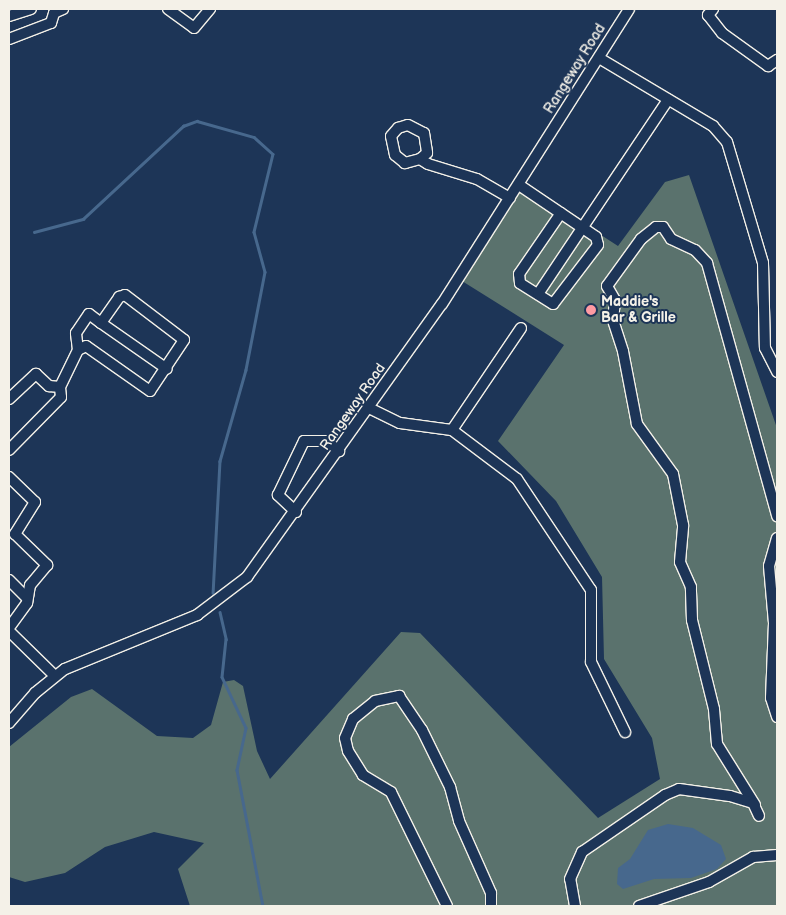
<!DOCTYPE html>
<html>
<head>
<meta charset="utf-8">
<style>
  body { margin:0 }
  #map { position:relative; width:786px; height:915px; overflow:hidden; background:#1d3557; font-family:"Balsamiq Sans",sans-serif }
  div>[style] { position:absolute }
  .green>* { inset:0; background:#5a726d }
  .water>* { inset:0; background:#47688d }
  .stream>* { height:2.5px; margin:-1.25px; padding:0 1.25px; transform-origin:1.25px; border-radius:1.25px; background:#47688d }
  .roads { filter:drop-shadow(1px 0 #f4f1e8) drop-shadow(-1px 0 #f4f1e8) drop-shadow(0 1px #f4f1e8) drop-shadow(0 -1px #f4f1e8) }
  .minor>* { height:10px; margin:-5px; padding:0 5px; transform-origin:5px; border-radius:5px; background:#1d3557 }
  .dots>* { width:14px; height:14px; translate:-50% -50%; box-sizing:border-box; border:2px solid #1d3557; border-radius:50% }
  span { translate:-50% -50%; white-space:nowrap; text-align:center; line-height:1.15; -webkit-text-stroke:4px #1d3557; paint-order:stroke }
  .street-label { font-size:14px; color:#f4f1e8 }
  .poi-label { font-size:14px; color:#f4f1e8; font-weight:700 }
  .left { translate:0 -50%; text-align:left }
  .frame { position:absolute; inset:0; border:10px solid #f4f1e8; pointer-events:none }
</style>
</head>
<body>
<div id="map">
  <div class="green">
    <div style="clip-path:polygon(689px 175px,777px 428px,777px 906px,190px 906px,178px 869px,204px 843px,154px 832px,105px 847px,65px 873px,25px 882px,9px 877px,9px 747px,71px 697px,92px 689px,157px 736px,193px 738px,211px 725px,223px 682px,234px 680px,243px 686px,257px 751px,270px 779px,401px 632px,420px 633px,598px 818px,660px 779px,652px 738px,604px 659px,602px 577px,556px 501px,498px 441px,564px 345px,462px 281px,522px 184px,618px 246px,665px 182px)"></div>
  </div>
  <div class="water">
    <div style="clip-path:polygon(668px 824px,693px 828px,721px 845px,726px 859px,717px 869px,691px 878px,654px 879px,623px 889px,617px 884px,618px 868px,630px 859px,648px 830px)"></div>
  </div>
  <div class="stream">
    <div style="left:34px;top:232px;width:51px;rotate:-14.9deg"></div>
    <div style="left:83px;top:219px;width:137px;rotate:-42.9deg"></div>
    <div style="left:183px;top:126px;width:15px;rotate:-20deg"></div>
    <div style="left:197px;top:121px;width:59px;rotate:15.7deg"></div>
    <div style="left:254px;top:137px;width:25px;rotate:42deg"></div>
    <div style="left:273px;top:154px;width:80px;rotate:103.7deg"></div>
    <div style="left:254px;top:232px;width:41px;rotate:74.6deg"></div>
    <div style="left:265px;top:272px;width:100px;rotate:101deg"></div>
    <div style="left:246px;top:370px;width:95px;rotate:105.9deg"></div>
    <div style="left:220px;top:461px;width:132px;rotate:93deg"></div>
    <div style="left:220px;top:612px;width:28px;rotate:77deg"></div>
    <div style="left:226px;top:639px;width:38px;rotate:96deg"></div>
    <div style="left:222px;top:677px;width:56px;rotate:64.8deg"></div>
    <div style="left:246px;top:728px;width:43px;rotate:102.1deg"></div>
    <div style="left:237px;top:770px;width:138px;rotate:79.2deg"></div>
  </div>
  <div class="roads">
    <div class="minor">
      <div style="left:168px;top:9px;width:32px;rotate:36deg"></div>
      <div style="left:194px;top:28px;width:25px;rotate:-50deg"></div>
      <div style="left:713px;top:9px;width:8px;rotate:130deg"></div>
      <div style="left:708px;top:15px;width:23px;rotate:52deg"></div>
      <div style="left:722px;top:33px;width:57px;rotate:35.7deg"></div>
      <div style="left:768px;top:66px;width:11px;rotate:-34deg"></div>
      <div style="left:54px;top:13px;width:10px;rotate:-24deg"></div>
      <div style="left:9px;top:16px;width:23px;rotate:-18deg"></div>
      <div style="left:9px;top:39px;width:45px;rotate:-20.9deg"></div>
      <div style="left:51px;top:23px;width:10px;rotate:-73deg"></div>
      <div style="left:599px;top:58px;width:133px;rotate:30.8deg"></div>
      <div style="left:713px;top:126px;width:21px;rotate:49deg"></div>
      <div style="left:727px;top:142px;width:126px;rotate:73.4deg"></div>
      <div style="left:763px;top:263px;width:85px;rotate:88.7deg"></div>
      <div style="left:765px;top:348px;width:27px;rotate:63deg"></div>
      <div style="left:420px;top:159px;width:16px;rotate:165deg"></div>
      <div style="left:405px;top:163px;width:13px;rotate:-141deg"></div>
      <div style="left:395px;top:155px;width:19px;rotate:-102deg"></div>
      <div style="left:391px;top:136px;width:11px;rotate:-49deg"></div>
      <div style="left:398px;top:128px;width:10px;rotate:-17deg"></div>
      <div style="left:408px;top:125px;width:18px;rotate:27deg"></div>
      <div style="left:424px;top:133px;width:20px;rotate:81deg"></div>
      <div style="left:427px;top:153px;width:9px;rotate:139deg"></div>
      <div style="left:420px;top:159px;width:9px;rotate:32deg"></div>
      <div style="left:428px;top:164px;width:51px;rotate:17deg"></div>
      <div style="left:477px;top:179px;width:38px;rotate:30deg"></div>
      <div style="left:519px;top:185px;width:93px;rotate:34deg"></div>
      <div style="left:596px;top:237px;width:8px;rotate:76deg"></div>
      <div style="left:598px;top:245px;width:74px;rotate:127.3deg"></div>
      <div style="left:553px;top:304px;width:39px;rotate:-148deg"></div>
      <div style="left:520px;top:283px;width:9px;rotate:-96deg"></div>
      <div style="left:519px;top:274px;width:74px;rotate:-55.5deg"></div>
      <div style="left:538px;top:294px;width:234px;rotate:-56.2deg"></div>
      <div style="left:101px;top:323px;width:80px;rotate:34.9deg"></div>
      <div style="left:9px;top:399px;width:37px;rotate:-43deg"></div>
      <div style="left:36px;top:374px;width:18px;rotate:43deg"></div>
      <div style="left:49px;top:386px;width:11px;rotate:5deg"></div>
      <div style="left:369px;top:408px;width:34px;rotate:26deg"></div>
      <div style="left:400px;top:423px;width:52px;rotate:7.7deg"></div>
      <div style="left:452px;top:430px;width:81px;rotate:37deg"></div>
      <div style="left:517px;top:479px;width:133px;rotate:56.3deg"></div>
      <div style="left:591px;top:590px;width:72px;rotate:90deg"></div>
      <div style="left:591px;top:662px;width:78px;rotate:64.1deg"></div>
      <div style="left:452px;top:430px;width:123px;rotate:-55.9deg"></div>
      <div style="left:9px;top:450px;width:74px;rotate:-45.5deg"></div>
      <div style="left:61px;top:397px;width:10px;rotate:-96deg"></div>
      <div style="left:60px;top:387px;width:41px;rotate:-64.1deg"></div>
      <div style="left:78px;top:350px;width:17px;rotate:-97deg"></div>
      <div style="left:76px;top:333px;width:23px;rotate:-56deg"></div>
      <div style="left:89px;top:314px;width:15px;rotate:37deg"></div>
      <div style="left:101px;top:323px;width:32px;rotate:-55deg"></div>
      <div style="left:119px;top:297px;width:6px;rotate:-18deg"></div>
      <div style="left:125px;top:295px;width:74px;rotate:37.3deg"></div>
      <div style="left:184px;top:340px;width:61px;rotate:123.7deg"></div>
      <div style="left:150px;top:391px;width:78px;rotate:-144.9deg"></div>
      <div style="left:86px;top:346px;width:9px;rotate:153deg"></div>
      <div style="left:9px;top:477px;width:36px;rotate:44deg"></div>
      <div style="left:35px;top:502px;width:38px;rotate:122deg"></div>
      <div style="left:15px;top:534px;width:45px;rotate:44.1deg"></div>
      <div style="left:47px;top:565px;width:26px;rotate:130deg"></div>
      <div style="left:30px;top:585px;width:18px;rotate:99deg"></div>
      <div style="left:27px;top:603px;width:31px;rotate:126deg"></div>
      <div style="left:296px;top:512px;width:25px;rotate:-137deg"></div>
      <div style="left:278px;top:495px;width:60px;rotate:-64.3deg"></div>
      <div style="left:304px;top:441px;width:23px"></div>
      <div style="left:327px;top:441px;width:16px;rotate:40deg"></div>
      <div style="left:777px;top:538px;width:29px;rotate:106deg"></div>
      <div style="left:769px;top:566px;width:57px;rotate:85deg"></div>
      <div style="left:774px;top:623px;width:75px;rotate:92.3deg"></div>
      <div style="left:771px;top:698px;width:20px;rotate:72deg"></div>
      <div style="left:9px;top:580px;width:25px;rotate:45deg"></div>
      <div style="left:9px;top:631px;width:64px;rotate:44.4deg"></div>
      <div style="left:9px;top:723px;width:40px;rotate:-49deg"></div>
      <div style="left:35px;top:693px;width:38px;rotate:-39deg"></div>
      <div style="left:65px;top:669px;width:143px;rotate:-22.2deg"></div>
      <div style="left:197px;top:615px;width:63px;rotate:-37.2deg"></div>
      <div style="left:247px;top:577px;width:335px;rotate:-54.5deg"></div>
      <div style="left:442px;top:304px;width:349px;rotate:-57.6deg"></div>
      <div style="left:755px;top:805px;width:72px;rotate:-121.9deg"></div>
      <div style="left:717px;top:744px;width:35px;rotate:-95deg"></div>
      <div style="left:714px;top:709px;width:92px;rotate:-103.9deg"></div>
      <div style="left:692px;top:620px;width:33px;rotate:-92deg"></div>
      <div style="left:691px;top:587px;width:27px;rotate:-114deg"></div>
      <div style="left:680px;top:562px;width:37px;rotate:-85deg"></div>
      <div style="left:683px;top:525px;width:52px;rotate:-101.1deg"></div>
      <div style="left:673px;top:474px;width:62px;rotate:-125.8deg"></div>
      <div style="left:637px;top:424px;width:74px;rotate:-100.9deg"></div>
      <div style="left:623px;top:351px;width:33px;rotate:-108deg"></div>
      <div style="left:613px;top:320px;width:20px;rotate:-84deg"></div>
      <div style="left:615px;top:300px;width:16px;rotate:-120deg"></div>
      <div style="left:607px;top:286px;width:58px;rotate:-54.1deg"></div>
      <div style="left:641px;top:239px;width:19px;rotate:-39deg"></div>
      <div style="left:656px;top:227px;width:7px"></div>
      <div style="left:663px;top:227px;width:14px;rotate:56deg"></div>
      <div style="left:671px;top:239px;width:26px;rotate:25deg"></div>
      <div style="left:695px;top:250px;width:18px;rotate:47deg"></div>
      <div style="left:707px;top:263px;width:263px;rotate:74.5deg"></div>
      <div style="left:447px;top:906px;width:127px;rotate:-116.2deg"></div>
      <div style="left:391px;top:792px;width:33px;rotate:-149deg"></div>
      <div style="left:363px;top:775px;width:28px;rotate:-122deg"></div>
      <div style="left:348px;top:751px;width:13px;rotate:-103deg"></div>
      <div style="left:345px;top:738px;width:21px;rotate:-67deg"></div>
      <div style="left:353px;top:719px;width:28px;rotate:-39deg"></div>
      <div style="left:375px;top:701px;width:25px;rotate:-12deg"></div>
      <div style="left:399px;top:696px;width:41px;rotate:55.9deg"></div>
      <div style="left:422px;top:730px;width:64px;rotate:63.8deg"></div>
      <div style="left:450px;top:787px;width:35px;rotate:75deg"></div>
      <div style="left:459px;top:821px;width:79px;rotate:66deg"></div>
      <div style="left:491px;top:893px;width:13px;rotate:90deg"></div>
      <div style="left:575px;top:906px;width:27px;rotate:-100deg"></div>
      <div style="left:570px;top:879px;width:30px;rotate:-66deg"></div>
      <div style="left:582px;top:852px;width:101px;rotate:-34.5deg"></div>
      <div style="left:665px;top:795px;width:15px;rotate:-23deg"></div>
      <div style="left:679px;top:789px;width:51px;rotate:7.8deg"></div>
      <div style="left:730px;top:796px;width:24px;rotate:17deg"></div>
      <div style="left:753px;top:803px;width:14px;rotate:65deg"></div>
      <div style="left:639px;top:906px;width:74px;rotate:-18.9deg"></div>
      <div style="left:709px;top:882px;width:51px;rotate:-29.6deg"></div>
      <div style="left:753px;top:857px;width:24px;rotate:-5deg"></div>
    </div>
  </div>
  <div class="dots">
    <div style="left:591px;top:310px;background:#ff9aa2"></div>
  </div>
  <div class="street-label">
    <span style="left:575px;top:69px;rotate:-58deg">Rangeway Road</span>
    <span style="left:353px;top:407px;rotate:-55deg">Rangeway Road</span>
  </div>
  <div class="poi-label">
    <span class="left" style="left:601px;top:310px">Maddie's<br>Bar &amp; Grille</span>
  </div>
  <div class="frame"></div>
</div>
</body>
</html>
